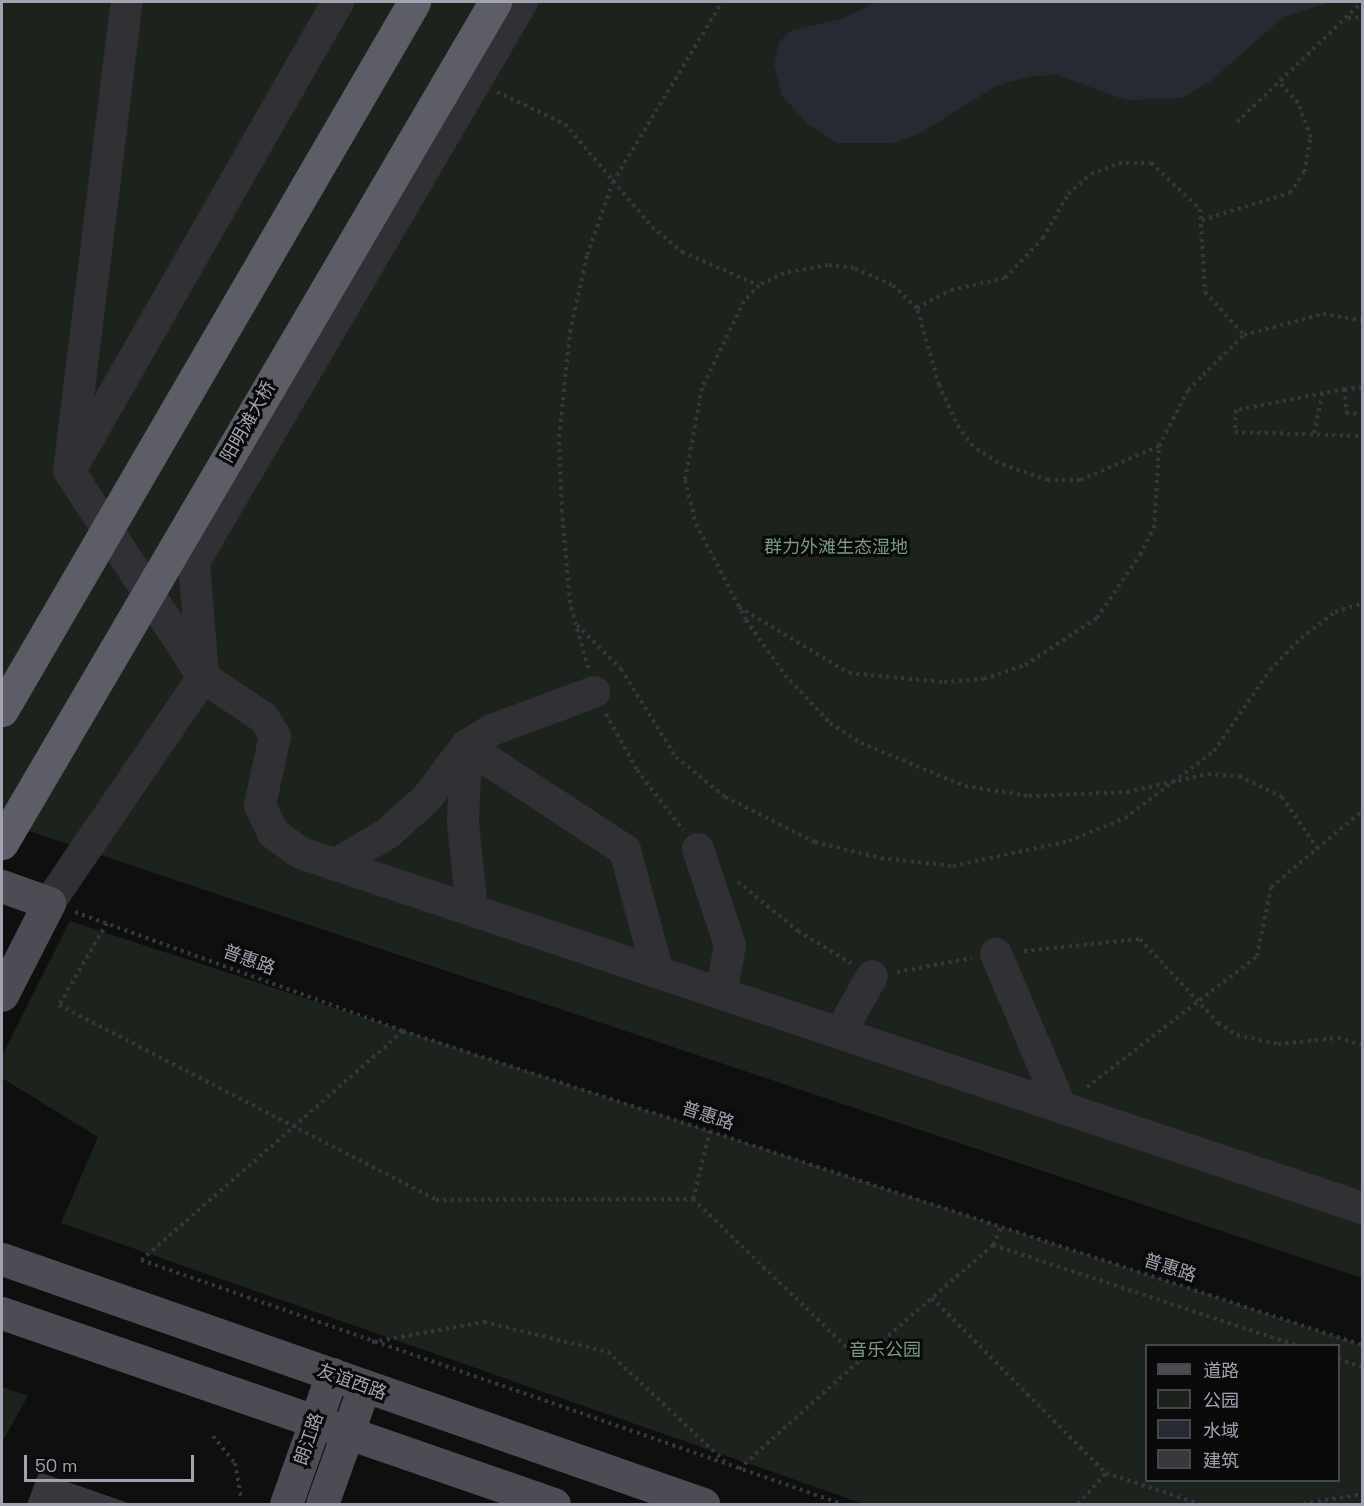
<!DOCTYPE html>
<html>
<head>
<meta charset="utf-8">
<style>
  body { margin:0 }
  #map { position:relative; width:1364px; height:1506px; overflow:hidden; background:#0f0f10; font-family:"Space Grotesk","Noto Sans SC",sans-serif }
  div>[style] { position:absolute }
  .green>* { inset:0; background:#1c231d }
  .water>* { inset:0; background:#262b33 }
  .building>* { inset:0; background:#39393d }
  .path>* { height:4px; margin-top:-2px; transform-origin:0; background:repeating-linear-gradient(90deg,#36373c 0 3px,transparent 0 7.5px) }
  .minor>* { height:32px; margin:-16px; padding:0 16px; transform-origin:16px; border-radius:16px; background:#303035 }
  .major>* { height:33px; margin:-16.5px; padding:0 16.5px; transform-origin:16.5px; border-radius:16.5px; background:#4c4d54 }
  .highway>* { height:33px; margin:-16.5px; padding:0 16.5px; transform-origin:16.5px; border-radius:16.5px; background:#5c5d66 }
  span { translate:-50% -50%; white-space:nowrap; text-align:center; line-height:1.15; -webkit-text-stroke:6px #0a0a0b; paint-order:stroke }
  .street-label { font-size:18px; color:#a1a3b1 }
  .park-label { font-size:18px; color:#789b80 }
  .frame { position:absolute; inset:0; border:3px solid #a1a3b1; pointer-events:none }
  .legend { position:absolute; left:1145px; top:1344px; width:195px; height:138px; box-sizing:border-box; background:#0a0a0b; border:2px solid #46474d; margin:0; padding:8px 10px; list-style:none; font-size:18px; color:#a1a3b1 }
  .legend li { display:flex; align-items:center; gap:12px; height:30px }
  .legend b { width:30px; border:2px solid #46474d }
  .scale { position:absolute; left:24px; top:1455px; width:170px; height:27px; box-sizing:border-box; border:3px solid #a1a3b1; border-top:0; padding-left:8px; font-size:18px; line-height:21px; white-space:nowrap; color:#a1a3b1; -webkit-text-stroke:4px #0a0a0b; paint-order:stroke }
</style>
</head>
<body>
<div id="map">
  <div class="green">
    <div style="clip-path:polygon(2px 2px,1362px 2px,1362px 1278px,2px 822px)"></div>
    <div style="clip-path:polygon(evenodd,70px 921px,1362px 1345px,1362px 1504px,864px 1504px,61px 1223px,98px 1137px,2px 1078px,2px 1056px,70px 921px,1146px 1346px,1338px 1346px,1338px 1480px,1146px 1480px,1146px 1346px)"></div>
    <div style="clip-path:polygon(2px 1387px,28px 1396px,2px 1442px)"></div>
  </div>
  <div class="water">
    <div style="clip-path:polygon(877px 2px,1330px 2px,1283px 17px,1211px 81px,1182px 98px,1126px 100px,1057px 75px,1032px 76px,996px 86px,917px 135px,893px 143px,837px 143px,808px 124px,782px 96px,774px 64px,779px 42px,792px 30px,842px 19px)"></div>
  </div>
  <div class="building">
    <div style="clip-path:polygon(39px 1472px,131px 1504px,27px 1504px)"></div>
  </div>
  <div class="path">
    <div style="left:1348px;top:18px;width:14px;rotate:-4deg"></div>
    <div style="left:497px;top:92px;width:75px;rotate:25.2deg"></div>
    <div style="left:565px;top:124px;width:135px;rotate:49.8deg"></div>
    <div style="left:652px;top:227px;width:39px;rotate:40deg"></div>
    <div style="left:682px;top:252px;width:83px;rotate:23.5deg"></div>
    <div style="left:1237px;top:122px;width:173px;rotate:-43.8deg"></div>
    <div style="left:1202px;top:220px;width:92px;rotate:-17.1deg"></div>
    <div style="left:1290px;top:193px;width:25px;rotate:-56deg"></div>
    <div style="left:1304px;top:172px;width:36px;rotate:-79deg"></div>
    <div style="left:1311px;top:137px;width:36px;rotate:-111deg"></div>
    <div style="left:1298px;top:103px;width:28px;rotate:-132deg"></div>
    <div style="left:917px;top:308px;width:38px;rotate:-28deg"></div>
    <div style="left:951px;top:290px;width:55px;rotate:-12.5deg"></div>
    <div style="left:1005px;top:278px;width:55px;rotate:-46.5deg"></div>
    <div style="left:1043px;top:238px;width:51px;rotate:-60.4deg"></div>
    <div style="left:1068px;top:194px;width:30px;rotate:-41deg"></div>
    <div style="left:1091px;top:174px;width:30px;rotate:-21deg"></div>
    <div style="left:1119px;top:163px;width:32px"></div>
    <div style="left:1151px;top:163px;width:67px;rotate:43.2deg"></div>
    <div style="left:1200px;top:209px;width:83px;rotate:86.6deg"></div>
    <div style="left:1205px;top:292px;width:58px;rotate:47.8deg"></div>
    <div style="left:1362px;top:387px;width:17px;rotate:173deg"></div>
    <div style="left:1345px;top:389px;width:24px;rotate:88deg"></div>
    <div style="left:1346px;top:413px;width:16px;rotate:4deg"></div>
    <div style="left:1345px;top:389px;width:111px;rotate:169.1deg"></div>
    <div style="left:1236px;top:410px;width:22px;rotate:93deg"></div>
    <div style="left:1235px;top:432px;width:127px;rotate:1.8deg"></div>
    <div style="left:1314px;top:433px;width:40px;rotate:-78deg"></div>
    <div style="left:1159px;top:446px;width:86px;rotate:156.7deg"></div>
    <div style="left:1080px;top:480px;width:32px;rotate:180deg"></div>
    <div style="left:1048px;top:480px;width:53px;rotate:-161.2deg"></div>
    <div style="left:998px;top:463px;width:30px;rotate:-146deg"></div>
    <div style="left:973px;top:446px;width:23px;rotate:-128deg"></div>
    <div style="left:959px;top:428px;width:47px;rotate:-114.9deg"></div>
    <div style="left:939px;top:385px;width:80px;rotate:-105.9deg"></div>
    <div style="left:917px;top:308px;width:34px;rotate:-137deg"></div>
    <div style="left:892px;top:285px;width:42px;rotate:-155.9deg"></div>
    <div style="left:854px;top:268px;width:26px;rotate:-173deg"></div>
    <div style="left:828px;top:265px;width:45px;rotate:169.7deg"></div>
    <div style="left:784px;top:273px;width:28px;rotate:154deg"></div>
    <div style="left:759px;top:285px;width:22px;rotate:133deg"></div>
    <div style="left:744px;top:301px;width:97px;rotate:115.8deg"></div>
    <div style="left:702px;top:388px;width:94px;rotate:100.5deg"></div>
    <div style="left:685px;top:480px;width:45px;rotate:76deg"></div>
    <div style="left:696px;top:524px;width:108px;rotate:62.5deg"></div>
    <div style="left:746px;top:620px;width:67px;rotate:54.7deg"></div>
    <div style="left:785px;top:675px;width:66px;rotate:46.8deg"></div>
    <div style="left:830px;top:723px;width:37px;rotate:33deg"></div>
    <div style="left:861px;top:743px;width:113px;rotate:22.5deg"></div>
    <div style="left:965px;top:786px;width:65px;rotate:8.9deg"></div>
    <div style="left:1029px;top:796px;width:98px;rotate:-2.3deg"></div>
    <div style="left:1127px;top:792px;width:83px;rotate:-12.5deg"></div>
    <div style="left:1208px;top:774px;width:31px;rotate:4deg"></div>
    <div style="left:1239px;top:776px;width:48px;rotate:26deg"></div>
    <div style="left:1282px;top:797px;width:63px;rotate:55.3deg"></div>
    <div style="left:739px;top:607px;width:128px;rotate:31deg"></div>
    <div style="left:849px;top:673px;width:95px;rotate:5.4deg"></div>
    <div style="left:944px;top:682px;width:40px;rotate:-4.3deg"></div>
    <div style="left:984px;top:679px;width:43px;rotate:-18.9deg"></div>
    <div style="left:1025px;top:665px;width:86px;rotate:-33.1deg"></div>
    <div style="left:1097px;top:618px;width:76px;rotate:-55.7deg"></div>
    <div style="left:1140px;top:555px;width:30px;rotate:-63deg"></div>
    <div style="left:1154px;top:528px;width:82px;rotate:-86.5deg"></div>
    <div style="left:1159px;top:446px;width:63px;rotate:-62.6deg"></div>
    <div style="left:1188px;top:390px;width:21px;rotate:-45deg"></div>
    <div style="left:1203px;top:375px;width:57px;rotate:-44.3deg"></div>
    <div style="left:1244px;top:335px;width:82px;rotate:-14.9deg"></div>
    <div style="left:1323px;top:314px;width:39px;rotate:9deg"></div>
    <div style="left:577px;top:625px;width:62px;rotate:45deg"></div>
    <div style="left:621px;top:669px;width:104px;rotate:58deg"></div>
    <div style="left:676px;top:757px;width:63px;rotate:39.2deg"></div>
    <div style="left:725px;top:797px;width:101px;rotate:26.6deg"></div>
    <div style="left:815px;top:842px;width:68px;rotate:13.6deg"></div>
    <div style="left:881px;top:858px;width:72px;rotate:6.3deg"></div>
    <div style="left:953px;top:866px;width:119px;rotate:-12.2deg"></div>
    <div style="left:1069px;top:841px;width:61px;rotate:-22.3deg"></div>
    <div style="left:1125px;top:818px;width:111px;rotate:-37deg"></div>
    <div style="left:1214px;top:751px;width:98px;rotate:-55.3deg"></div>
    <div style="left:1270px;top:670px;width:45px;rotate:-45.9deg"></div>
    <div style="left:1301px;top:638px;width:43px;rotate:-37.4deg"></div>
    <div style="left:1335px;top:612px;width:28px;rotate:-18deg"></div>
    <div style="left:588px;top:668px;width:67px;rotate:-105.5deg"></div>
    <div style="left:570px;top:603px;width:91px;rotate:-95deg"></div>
    <div style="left:562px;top:512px;width:75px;rotate:-92.3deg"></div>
    <div style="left:559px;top:437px;width:106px;rotate:-84deg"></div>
    <div style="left:570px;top:332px;width:79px;rotate:-77.6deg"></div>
    <div style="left:587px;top:255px;width:77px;rotate:-70.4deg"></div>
    <div style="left:613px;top:182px;width:210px;rotate:-58.8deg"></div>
    <div style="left:606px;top:714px;width:64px;rotate:61deg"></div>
    <div style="left:637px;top:770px;width:76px;rotate:52.5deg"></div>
    <div style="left:738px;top:882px;width:77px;rotate:39.2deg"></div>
    <div style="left:798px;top:931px;width:62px;rotate:31.1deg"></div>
    <div style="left:75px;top:912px;width:349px;rotate:19.9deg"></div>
    <div style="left:403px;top:1031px;width:1009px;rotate:18.13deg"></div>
    <div style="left:107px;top:923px;width:95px;rotate:120.3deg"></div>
    <div style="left:59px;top:1005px;width:424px;rotate:27.3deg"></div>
    <div style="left:436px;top:1200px;width:257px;rotate:-0.2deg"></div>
    <div style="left:693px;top:1199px;width:232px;rotate:44deg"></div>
    <div style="left:860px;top:1360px;width:176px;rotate:-40.8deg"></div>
    <div style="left:993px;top:1245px;width:321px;rotate:18.3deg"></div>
    <div style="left:1024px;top:951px;width:117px;rotate:-5.9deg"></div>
    <div style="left:1140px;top:939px;width:115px;rotate:47.1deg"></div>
    <div style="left:1218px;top:1023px;width:22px;rotate:32deg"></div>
    <div style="left:1237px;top:1035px;width:42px;rotate:12.4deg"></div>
    <div style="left:1278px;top:1044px;width:60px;rotate:-5.7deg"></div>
    <div style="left:1338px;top:1038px;width:25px;rotate:16deg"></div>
    <div style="left:897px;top:972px;width:76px;rotate:-10.6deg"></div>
    <div style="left:403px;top:1031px;width:348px;rotate:138.8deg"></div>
    <div style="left:141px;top:1260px;width:742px;rotate:19.19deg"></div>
    <div style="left:1087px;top:1087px;width:215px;rotate:-37.6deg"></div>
    <div style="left:1257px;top:956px;width:70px;rotate:-78.5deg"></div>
    <div style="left:1271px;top:887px;width:119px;rotate:-39.9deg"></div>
    <div style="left:693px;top:1199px;width:70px;rotate:-76deg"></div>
    <div style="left:993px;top:1245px;width:20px;rotate:-66deg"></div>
    <div style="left:932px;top:1298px;width:247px;rotate:45.2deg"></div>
    <div style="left:1106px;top:1473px;width:99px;rotate:18.3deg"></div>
    <div style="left:372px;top:1342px;width:114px;rotate:-10.1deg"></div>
    <div style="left:484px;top:1322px;width:128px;rotate:13.6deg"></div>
    <div style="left:608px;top:1352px;width:162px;rotate:43.2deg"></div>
    <div style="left:1338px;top:1359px;width:25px;rotate:18deg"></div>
    <div style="left:213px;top:1436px;width:35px;rotate:51deg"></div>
    <div style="left:235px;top:1463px;width:35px;rotate:80deg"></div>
    <div style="left:739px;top:1469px;width:163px;rotate:-42deg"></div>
    <div style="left:1078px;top:1504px;width:42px;rotate:-47.9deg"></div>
    <div style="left:1303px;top:1504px;width:60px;rotate:-9.6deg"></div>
  </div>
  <div class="minor">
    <div style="left:522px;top:2px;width:649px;rotate:120.36deg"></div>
    <div style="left:194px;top:562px;width:115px;rotate:85.5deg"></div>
    <div style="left:203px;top:677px;width:73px;rotate:33.9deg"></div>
    <div style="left:264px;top:718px;width:21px;rotate:59deg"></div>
    <div style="left:275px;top:736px;width:71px;rotate:102.3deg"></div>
    <div style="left:260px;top:805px;width:31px;rotate:65deg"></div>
    <div style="left:273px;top:833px;width:34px;rotate:36deg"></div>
    <div style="left:301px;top:853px;width:1119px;rotate:18.5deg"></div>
    <div style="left:76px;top:460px;width:528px;rotate:-60.23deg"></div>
    <div style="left:466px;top:746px;width:190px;rotate:33.2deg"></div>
    <div style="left:625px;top:850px;width:127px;rotate:75deg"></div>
    <div style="left:466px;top:746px;width:76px;rotate:92.3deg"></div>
    <div style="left:463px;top:822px;width:88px;rotate:84.2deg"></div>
    <div style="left:698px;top:849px;width:101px;rotate:71.6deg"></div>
    <div style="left:730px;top:945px;width:49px;rotate:100.6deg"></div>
    <div style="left:335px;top:865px;width:62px;rotate:-31.1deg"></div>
    <div style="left:388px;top:833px;width:52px;rotate:-41.9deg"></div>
    <div style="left:427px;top:798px;width:65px;rotate:-53.1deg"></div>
    <div style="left:466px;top:746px;width:31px;rotate:-32deg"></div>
    <div style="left:492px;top:730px;width:109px;rotate:-20.4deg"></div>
    <div style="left:49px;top:903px;width:273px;rotate:-55.7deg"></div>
    <div style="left:203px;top:677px;width:246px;rotate:-123deg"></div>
    <div style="left:69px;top:471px;width:473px;rotate:-83deg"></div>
    <div style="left:996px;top:954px;width:166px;rotate:67deg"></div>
    <div style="left:840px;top:1033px;width:65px;rotate:-60.7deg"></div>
  </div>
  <div class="major">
    <div style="left:2px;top:886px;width:50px;rotate:19.9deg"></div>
    <div style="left:49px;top:903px;width:103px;rotate:117.1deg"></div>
    <div style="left:2px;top:1259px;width:743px;rotate:19.26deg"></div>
    <div style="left:2px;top:1313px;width:584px;rotate:19.09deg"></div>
    <div style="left:286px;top:1504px;width:138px;rotate:-70.5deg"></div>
    <div style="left:322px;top:1504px;width:124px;rotate:-70.3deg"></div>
  </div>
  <div class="highway">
    <div style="left:2px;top:710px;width:819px;rotate:-59.8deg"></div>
    <div style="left:2px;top:843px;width:975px;rotate:-59.62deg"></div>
  </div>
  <div class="street-label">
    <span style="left:248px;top:422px;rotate:-60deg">阳明滩大桥</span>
    <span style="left:249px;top:960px;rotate:20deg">普惠路</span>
    <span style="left:708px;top:1116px;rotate:18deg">普惠路</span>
    <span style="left:1170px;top:1268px;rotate:18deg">普惠路</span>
    <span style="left:352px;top:1382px;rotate:20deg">友谊西路</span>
    <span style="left:309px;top:1439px;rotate:-71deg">朗江路</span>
  </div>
  <div class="park-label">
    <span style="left:836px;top:547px">群力外滩生态湿地</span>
    <span style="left:885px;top:1350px">音乐公园</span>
  </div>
  <div class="frame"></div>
  <ul class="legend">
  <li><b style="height:8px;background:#4c4d54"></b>道路</li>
  <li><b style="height:16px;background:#1c231d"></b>公园</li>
  <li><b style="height:16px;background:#262b33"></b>水域</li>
  <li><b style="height:16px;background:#39393d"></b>建筑</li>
  </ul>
  <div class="scale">50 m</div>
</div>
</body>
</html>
